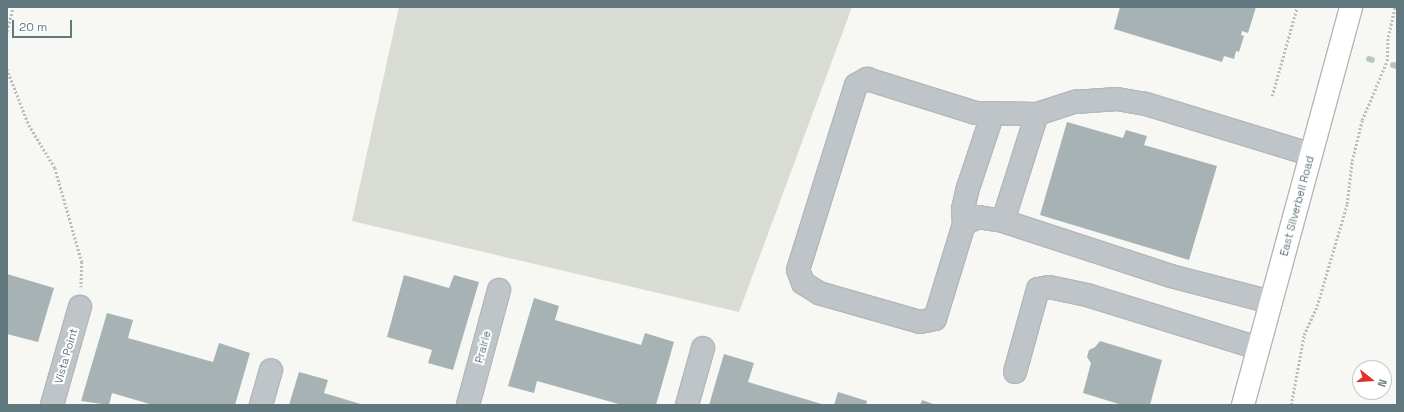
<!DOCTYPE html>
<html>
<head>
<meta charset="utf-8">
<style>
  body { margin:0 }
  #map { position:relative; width:1404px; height:412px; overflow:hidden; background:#f7f7f4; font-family:"Space Grotesk",sans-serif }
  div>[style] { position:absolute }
  .green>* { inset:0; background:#d8dcd3 }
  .stream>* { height:6px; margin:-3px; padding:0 3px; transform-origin:3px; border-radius:3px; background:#b5c6c7 }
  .building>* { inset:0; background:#a7b2b5 }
  .path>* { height:2.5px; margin-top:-1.25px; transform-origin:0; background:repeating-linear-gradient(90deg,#b8bdbf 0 2px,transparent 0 4px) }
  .roads { filter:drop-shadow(1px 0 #b2b8bb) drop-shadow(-1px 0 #b2b8bb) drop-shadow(0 1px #b2b8bb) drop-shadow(0 -1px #b2b8bb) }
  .minor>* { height:22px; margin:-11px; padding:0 11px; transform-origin:11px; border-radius:11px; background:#bec4c7 }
  .major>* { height:22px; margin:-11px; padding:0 11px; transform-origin:11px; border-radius:11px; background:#fff }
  span { translate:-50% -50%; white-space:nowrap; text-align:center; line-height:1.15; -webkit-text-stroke:4px #fff; paint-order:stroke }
  .street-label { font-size:11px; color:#62787f }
  .frame { position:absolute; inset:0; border:8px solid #62787f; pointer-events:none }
  .north { position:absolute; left:1352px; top:360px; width:40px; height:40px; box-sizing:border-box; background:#fff; border:1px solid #c0c9cc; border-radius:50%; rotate:107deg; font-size:11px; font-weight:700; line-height:16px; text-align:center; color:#62787f }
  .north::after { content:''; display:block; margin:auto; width:14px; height:18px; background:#e43127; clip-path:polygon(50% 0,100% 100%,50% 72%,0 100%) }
  .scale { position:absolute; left:12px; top:20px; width:60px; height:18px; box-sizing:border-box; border:2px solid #62787f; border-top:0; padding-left:5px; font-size:12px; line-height:14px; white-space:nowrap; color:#62787f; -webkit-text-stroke:3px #fff; paint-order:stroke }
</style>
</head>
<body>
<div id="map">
  <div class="green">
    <div style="clip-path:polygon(399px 7px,852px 7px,739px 312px,352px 221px)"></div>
  </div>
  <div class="stream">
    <div style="left:1369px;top:59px;width:3px;rotate:18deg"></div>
    <div style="left:1393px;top:65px;width:4px;rotate:14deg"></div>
  </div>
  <div class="building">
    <div style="clip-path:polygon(1120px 7px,1256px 7px,1248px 33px,1242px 31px,1241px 35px,1244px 36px,1239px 52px,1236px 51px,1234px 59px,1224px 56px,1222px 62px,1114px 29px)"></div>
    <div style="clip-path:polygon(1067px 122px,1123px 138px,1126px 130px,1147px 136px,1144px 145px,1217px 166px,1189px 260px,1040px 215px)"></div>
    <div style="clip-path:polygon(7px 274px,54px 288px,38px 342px,7px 334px)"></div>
    <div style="clip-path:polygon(404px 275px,449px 288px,454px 275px,479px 282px,453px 370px,428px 363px,432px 350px,387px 337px)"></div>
    <div style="clip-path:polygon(534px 298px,559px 306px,555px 320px,641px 345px,645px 333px,674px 342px,656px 405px,622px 405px,537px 381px,534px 393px,508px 386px)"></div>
    <div style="clip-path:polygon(107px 313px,133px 320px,128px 338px,213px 362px,219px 343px,250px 353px,235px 405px,153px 405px,112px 393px,109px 405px,81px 401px)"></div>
    <div style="clip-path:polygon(1100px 341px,1162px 360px,1150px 405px,1122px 405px,1083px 393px,1091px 363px,1087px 357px,1089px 350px,1095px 347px)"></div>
    <div style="clip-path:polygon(724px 354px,754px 363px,748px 382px,825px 405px,709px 405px)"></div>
    <div style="clip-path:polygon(299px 372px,328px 380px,324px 393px,364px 405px,289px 405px)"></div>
    <div style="clip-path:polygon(838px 392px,867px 401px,866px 405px,834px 405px)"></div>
    <div style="clip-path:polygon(922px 400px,936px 405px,920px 405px)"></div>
  </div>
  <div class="path">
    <div style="left:7px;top:31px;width:25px;rotate:-76deg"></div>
    <div style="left:7px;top:69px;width:60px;rotate:68.6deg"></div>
    <div style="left:29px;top:125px;width:50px;rotate:58.8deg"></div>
    <div style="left:55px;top:168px;width:98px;rotate:74deg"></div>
    <div style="left:82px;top:262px;width:25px;rotate:92deg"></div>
    <div style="left:1272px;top:96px;width:92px;rotate:-74.3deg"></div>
    <div style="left:1291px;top:405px;width:71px;rotate:-79.5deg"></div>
    <div style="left:1304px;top:335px;width:32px;rotate:-66deg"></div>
    <div style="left:1317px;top:306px;width:106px;rotate:-73.6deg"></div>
    <div style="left:1347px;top:204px;width:43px;rotate:-83.4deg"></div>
    <div style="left:1352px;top:161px;width:42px;rotate:-76.3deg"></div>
    <div style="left:1362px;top:120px;width:64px;rotate:-67deg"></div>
    <div style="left:1387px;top:61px;width:24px;rotate:-88deg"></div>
    <div style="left:1388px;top:37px;width:31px;rotate:-77deg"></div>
  </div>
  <div class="roads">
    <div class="minor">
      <div style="left:1003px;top:221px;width:112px;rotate:-72.4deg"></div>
      <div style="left:964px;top:224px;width:15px;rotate:-94deg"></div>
      <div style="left:963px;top:209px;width:22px;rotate:-77deg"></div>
      <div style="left:968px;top:188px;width:79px;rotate:-71.6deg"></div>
      <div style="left:1271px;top:302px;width:103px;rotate:-165.4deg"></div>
      <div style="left:1171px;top:276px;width:177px;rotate:-161.9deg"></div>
      <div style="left:1003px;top:221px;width:25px;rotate:-171deg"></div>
      <div style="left:978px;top:217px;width:16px;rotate:153deg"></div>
      <div style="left:964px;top:224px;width:99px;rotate:107deg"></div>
      <div style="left:935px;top:319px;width:15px;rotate:169deg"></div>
      <div style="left:920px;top:322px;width:105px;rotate:-164deg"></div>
      <div style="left:819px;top:293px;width:19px;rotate:-148deg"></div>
      <div style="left:803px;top:283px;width:14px;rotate:-111deg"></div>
      <div style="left:798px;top:270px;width:194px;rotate:-72.6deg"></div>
      <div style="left:856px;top:85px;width:13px;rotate:-29deg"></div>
      <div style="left:867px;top:79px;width:114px;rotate:17.3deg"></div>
      <div style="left:976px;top:113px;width:61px;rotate:0.9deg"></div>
      <div style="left:1037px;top:114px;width:40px;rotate:-18deg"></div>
      <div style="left:1075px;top:102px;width:42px;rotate:-4.1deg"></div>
      <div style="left:1117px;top:99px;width:29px;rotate:10deg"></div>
      <div style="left:1146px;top:104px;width:171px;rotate:17deg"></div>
      <div style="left:1015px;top:372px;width:86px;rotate:-74.5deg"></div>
      <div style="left:1038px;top:289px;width:11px;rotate:-10deg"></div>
      <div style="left:1049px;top:287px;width:39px;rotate:12deg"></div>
      <div style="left:1087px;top:295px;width:179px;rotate:17.2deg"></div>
      <div style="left:52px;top:405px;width:102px;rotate:-74.1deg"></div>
      <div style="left:261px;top:405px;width:36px;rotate:-74deg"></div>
      <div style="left:468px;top:405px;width:119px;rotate:-74.9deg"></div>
      <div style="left:687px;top:405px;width:59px;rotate:-74.3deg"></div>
    </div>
    <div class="major">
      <div style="left:1243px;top:405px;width:412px;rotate:-74.8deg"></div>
    </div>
  </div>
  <div class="street-label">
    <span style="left:1297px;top:206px;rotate:-75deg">East Silverbell Road</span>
    <span style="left:483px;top:347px;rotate:-75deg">Prairie</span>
    <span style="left:66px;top:356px;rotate:-74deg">Vista Point</span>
  </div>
  <div class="frame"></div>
  <div class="north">N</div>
  <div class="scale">20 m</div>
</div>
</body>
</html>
